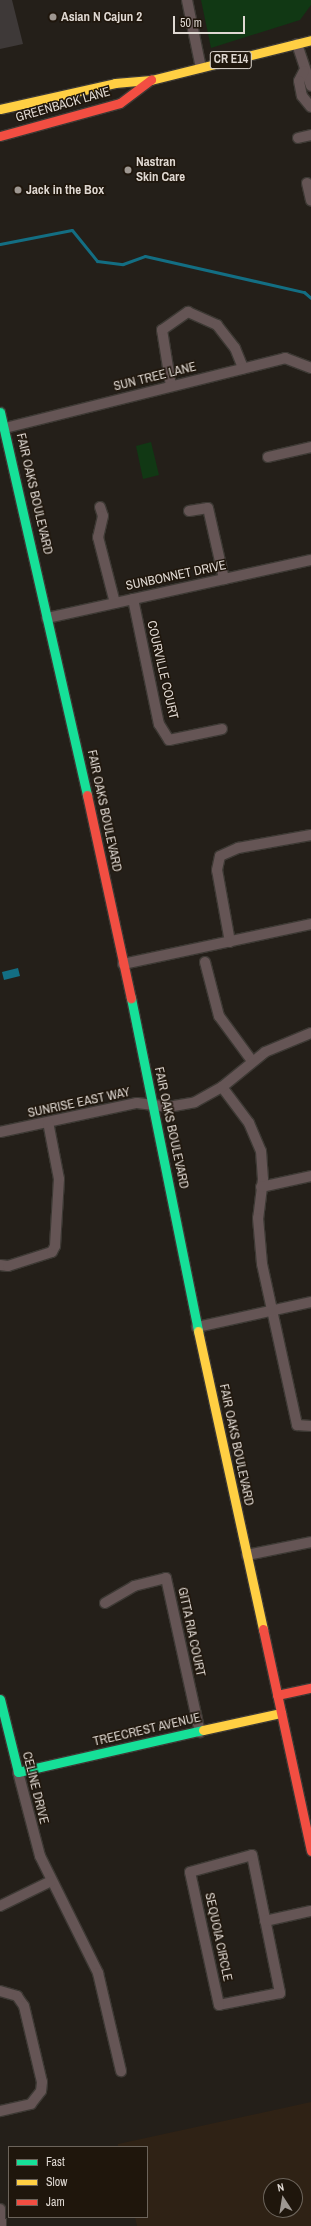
<!DOCTYPE html>
<html>
<head>
<meta charset="utf-8">
<style>
  body { margin:0 }
  #map { position:relative; width:311px; height:2226px; overflow:hidden; background:#241f19; font-family:"Archivo Narrow",sans-serif }
  div>[style] { position:absolute }
  .built>* { inset:0; background:#2f2215 }
  .green>* { inset:0; background:#113814 }
  .water>* { inset:0; background:#136e83 }
  .stream>* { height:3px; margin:-1.5px; padding:0 1.5px; transform-origin:1.5px; border-radius:1.5px; background:#136e83 }
  .building>* { inset:0; background:#3e3938 }
  .roads { filter:drop-shadow(1px 0 #3d3934) drop-shadow(-1px 0 #3d3934) drop-shadow(0 1px #3d3934) drop-shadow(0 -1px #3d3934) }
  .street>* { height:10px; margin:-5px; padding:0 5px; transform-origin:5px; border-radius:5px; background:#655555 }
  .fast>* { height:9px; margin:-4.5px; padding:0 4.5px; transform-origin:4.5px; border-radius:4.5px; background:#16e098 }
  .slow>* { height:9px; margin:-4.5px; padding:0 4.5px; transform-origin:4.5px; border-radius:4.5px; background:#ffcf43 }
  .jam>* { height:9px; margin:-4.5px; padding:0 4.5px; transform-origin:4.5px; border-radius:4.5px; background:#f24e42 }
  .dots>* { width:11px; height:11px; translate:-50% -50%; box-sizing:border-box; border:2px solid #1f160c; border-radius:50% }
  span { translate:-50% -50%; white-space:nowrap; text-align:center; line-height:1.15; -webkit-text-stroke:3px #1f160c; paint-order:stroke }
  .shield-label span { padding:1px 3px; background:#1f160c; border:1px solid; border-radius:3px; -webkit-text-stroke-width:0 }
  .shield-label { font-size:12px; color:#dfd8d2; font-weight:700 }
  .poi-label { font-size:13px; color:#dfd8d2; font-weight:700 }
  .left { translate:0 -50%; text-align:left }
  .street-label { font-size:13px; color:#dfd8d2 }
  .legend { position:absolute; left:8px; top:2146px; width:140px; height:72px; box-sizing:border-box; background:#1f160c; border:1px solid #6c645b; margin:0; padding:5px 7px; list-style:none; font-size:12px; color:#dfd8d2 }
  .legend li { display:flex; align-items:center; gap:8px; height:20px }
  .legend b { width:20px; border:1px solid #6c645b }
  .north { position:absolute; left:263px; top:2178px; width:40px; height:40px; box-sizing:border-box; background:#1f160c; border:1px solid #6c645b; border-radius:50%; rotate:348deg; font-size:11px; font-weight:700; line-height:16px; text-align:center; color:#dfd8d2 }
  .north::after { content:''; display:block; margin:auto; width:14px; height:18px; background:#9e9791; clip-path:polygon(50% 0,100% 100%,50% 72%,0 100%) }
  .scale { position:absolute; left:173px; top:16px; width:72px; height:18px; box-sizing:border-box; border:2px solid #dfd8d2; border-top:0; padding-left:5px; font-size:12px; line-height:14px; white-space:nowrap; color:#dfd8d2; -webkit-text-stroke:3px #1f160c; paint-order:stroke }
</style>
</head>
<body>
<div id="map">
  <div class="built">
    <div style="clip-path:polygon(evenodd,311px 2102px,311px 2226px,137px 2226px,135px 2217px,147px 2217px,147px 2147px,118px 2147px,118px 2144px,311px 2102px,271px 2186px,295px 2186px,295px 2210px,271px 2210px,271px 2186px)"></div>
  </div>
  <div class="green">
    <div style="clip-path:polygon(201px 0,311px 0,311px 5px,300px 20px,211px 48px)"></div>
    <div style="clip-path:polygon(151px 442px,159px 475px,143px 479px,136px 446px)"></div>
  </div>
  <div class="water">
    <div style="clip-path:polygon(18px 968px,20px 976px,4px 980px,2px 972px)"></div>
  </div>
  <div class="stream">
    <div style="left:0;top:244px;width:73px;rotate:-11deg"></div>
    <div style="left:72px;top:230px;width:40px;rotate:51deg"></div>
    <div style="left:97px;top:261px;width:26px;rotate:7deg"></div>
    <div style="left:123px;top:264px;width:23px;rotate:-20deg"></div>
    <div style="left:145px;top:256px;width:163px;rotate:12.8deg"></div>
    <div style="left:304px;top:292px;width:9px;rotate:41deg"></div>
  </div>
  <div class="building">
    <div style="clip-path:polygon(0 0,12px 0,23px 44px,0 49px)"></div>
  </div>
  <div class="roads">
    <div class="street">
      <div style="left:187px;top:0;width:69px;rotate:78.4deg"></div>
      <div style="left:297px;top:44px;width:44px;rotate:71.6deg"></div>
      <div style="left:304px;top:71px;width:11px;rotate:117deg"></div>
      <div style="left:299px;top:81px;width:15px;rotate:79deg"></div>
      <div style="left:302px;top:96px;width:14px;rotate:51deg"></div>
      <div style="left:298px;top:138px;width:13px;rotate:-13deg"></div>
      <div style="left:307px;top:183px;width:18px;rotate:77deg"></div>
      <div style="left:171px;top:386px;width:57px;rotate:-99.1deg"></div>
      <div style="left:162px;top:330px;width:32px;rotate:-35deg"></div>
      <div style="left:188px;top:312px;width:32px;rotate:24deg"></div>
      <div style="left:217px;top:325px;width:29px;rotate:52deg"></div>
      <div style="left:235px;top:348px;width:22px;rotate:68deg"></div>
      <div style="left:5px;top:428px;width:289px;rotate:-14deg"></div>
      <div style="left:285px;top:358px;width:28px;rotate:21deg"></div>
      <div style="left:268px;top:457px;width:44px;rotate:-13.1deg"></div>
      <div style="left:100px;top:507px;width:9px;rotate:72deg"></div>
      <div style="left:103px;top:516px;width:22px;rotate:103deg"></div>
      <div style="left:98px;top:537px;width:68px;rotate:75.6deg"></div>
      <div style="left:189px;top:511px;width:19px;rotate:-9deg"></div>
      <div style="left:208px;top:508px;width:73px;rotate:77.3deg"></div>
      <div style="left:133px;top:599px;width:128px;rotate:78.3deg"></div>
      <div style="left:159px;top:724px;width:19px;rotate:58deg"></div>
      <div style="left:169px;top:740px;width:54px;rotate:-11.7deg"></div>
      <div style="left:47px;top:618px;width:270px;rotate:-12.4deg"></div>
      <div style="left:230px;top:942px;width:73px;rotate:-100.2deg"></div>
      <div style="left:217px;top:870px;width:14px;rotate:-78deg"></div>
      <div style="left:220px;top:856px;width:20px;rotate:-24deg"></div>
      <div style="left:238px;top:848px;width:74px;rotate:-10.1deg"></div>
      <div style="left:205px;top:962px;width:56px;rotate:75.5deg"></div>
      <div style="left:219px;top:1016px;width:56px;rotate:53.7deg"></div>
      <div style="left:123px;top:964px;width:192px;rotate:-12deg"></div>
      <div style="left:222px;top:1087px;width:45px;rotate:53.1deg"></div>
      <div style="left:249px;top:1123px;width:30px;rotate:67deg"></div>
      <div style="left:261px;top:1151px;width:28px;rotate:86deg"></div>
      <div style="left:263px;top:1179px;width:39px;rotate:97deg"></div>
      <div style="left:258px;top:1218px;width:46px;rotate:85deg"></div>
      <div style="left:262px;top:1264px;width:165px;rotate:77.7deg"></div>
      <div style="left:297px;top:1425px;width:14px;rotate:4deg"></div>
      <div style="left:0;top:1132px;width:140px;rotate:-12deg"></div>
      <div style="left:137px;top:1103px;width:31px;rotate:7deg"></div>
      <div style="left:168px;top:1107px;width:27px;rotate:-10deg"></div>
      <div style="left:195px;top:1102px;width:31px;rotate:-29deg"></div>
      <div style="left:222px;top:1087px;width:55px;rotate:-39.1deg"></div>
      <div style="left:265px;top:1052px;width:50px;rotate:-22.4deg"></div>
      <div style="left:261px;top:1187px;width:51px;rotate:-12.4deg"></div>
      <div style="left:0;top:1265px;width:8px;rotate:7deg"></div>
      <div style="left:8px;top:1266px;width:46px;rotate:-17.7deg"></div>
      <div style="left:52px;top:1252px;width:7px;rotate:-63deg"></div>
      <div style="left:55px;top:1246px;width:67px;rotate:-86.6deg"></div>
      <div style="left:59px;top:1179px;width:58px;rotate:-100.9deg"></div>
      <div style="left:197px;top:1327px;width:117px;rotate:-12.4deg"></div>
      <div style="left:247px;top:1555px;width:65px;rotate:-11.5deg"></div>
      <div style="left:105px;top:1603px;width:34px;rotate:-30deg"></div>
      <div style="left:134px;top:1586px;width:33px;rotate:-14deg"></div>
      <div style="left:166px;top:1578px;width:158px;rotate:77.6deg"></div>
      <div style="left:18px;top:1772px;width:87px;rotate:75.3deg"></div>
      <div style="left:40px;top:1856px;width:131px;rotate:63.6deg"></div>
      <div style="left:98px;top:1973px;width:101px;rotate:76.8deg"></div>
      <div style="left:252px;top:1855px;width:141px;rotate:78.5deg"></div>
      <div style="left:280px;top:1993px;width:62px;rotate:168.9deg"></div>
      <div style="left:219px;top:2005px;width:136px;rotate:-102.3deg"></div>
      <div style="left:190px;top:1872px;width:64px;rotate:-15.3deg"></div>
      <div style="left:0;top:1906px;width:57px;rotate:-26.1deg"></div>
      <div style="left:265px;top:1921px;width:47px;rotate:-12.3deg"></div>
      <div style="left:0;top:1991px;width:18px;rotate:16deg"></div>
      <div style="left:17px;top:1996px;width:12px;rotate:55deg"></div>
      <div style="left:24px;top:2006px;width:78px;rotate:76.7deg"></div>
      <div style="left:42px;top:2082px;width:9px;rotate:96deg"></div>
      <div style="left:41px;top:2091px;width:16px;rotate:128deg"></div>
      <div style="left:31px;top:2104px;width:32px;rotate:167deg"></div>
      <div style="left:0;top:2209px;width:17px;rotate:87deg"></div>
    </div>
    <div class="fast">
      <div style="left:0;top:412px;width:393px;rotate:77.2deg"></div>
      <div style="left:131px;top:998px;width:340px;rotate:78.6deg"></div>
      <div style="left:0;top:1699px;width:75px;rotate:76.1deg"></div>
      <div style="left:18px;top:1772px;width:190px;rotate:-12.8deg"></div>
    </div>
    <div class="slow">
      <div style="left:0;top:109px;width:118px;rotate:-12.7deg"></div>
      <div style="left:115px;top:83px;width:36px;rotate:-5deg"></div>
      <div style="left:151px;top:80px;width:165px;rotate:-14deg"></div>
      <div style="left:198px;top:1331px;width:305px;rotate:77.7deg"></div>
      <div style="left:203px;top:1730px;width:80px;rotate:-12.3deg"></div>
    </div>
    <div class="jam">
      <div style="left:0;top:136px;width:124px;rotate:-15.4deg"></div>
      <div style="left:120px;top:103px;width:39px;rotate:-37deg"></div>
      <div style="left:87px;top:795px;width:208px;rotate:77.8deg"></div>
      <div style="left:263px;top:1629px;width:227px;rotate:77.8deg"></div>
      <div style="left:277px;top:1695px;width:35px;rotate:-12deg"></div>
    </div>
  </div>
  <div class="dots">
    <div style="left:53px;top:17px;background:#9e9791"></div>
    <div style="left:128px;top:170px;background:#9e9791"></div>
    <div style="left:18px;top:190px;background:#9e9791"></div>
  </div>
  <div class="shield-label">
    <span style="left:231px;top:60px">CR E14</span>
  </div>
  <div class="poi-label">
    <span class="left" style="left:61px;top:17px">Asian N Cajun 2</span>
    <span class="left" style="left:136px;top:170px">Nastran<br>Skin Care</span>
    <span class="left" style="left:26px;top:190px">Jack in the Box</span>
  </div>
  <div class="street-label">
    <span style="left:63px;top:105px;rotate:-16deg">GREENBACK LANE</span>
    <span style="left:155px;top:377px;rotate:-14deg">SUN TREE LANE</span>
    <span style="left:34px;top:494px;rotate:77deg">FAIR OAKS BOULEVARD</span>
    <span style="left:176px;top:576px;rotate:-12deg">SUNBONNET DRIVE</span>
    <span style="left:162px;top:670px;rotate:77deg">COURVILLE COURT</span>
    <span style="left:104px;top:811px;rotate:78deg">FAIR OAKS BOULEVARD</span>
    <span style="left:79px;top:1103px;rotate:-12deg">SUNRISE EAST WAY</span>
    <span style="left:171px;top:1128px;rotate:78deg">FAIR OAKS BOULEVARD</span>
    <span style="left:236px;top:1445px;rotate:78deg">FAIR OAKS BOULEVARD</span>
    <span style="left:191px;top:1632px;rotate:78deg">GITTA RIA COURT</span>
    <span style="left:147px;top:1730px;rotate:-13deg">TREECREST AVENUE</span>
    <span style="left:35px;top:1788px;rotate:76deg">CELINE DRIVE</span>
    <span style="left:218px;top:1937px;rotate:78deg">SEQUOIA CIRCLE</span>
  </div>
  <ul class="legend">
  <li><b style="height:5px;background:#16e098"></b>Fast</li>
  <li><b style="height:5px;background:#ffcf43"></b>Slow</li>
  <li><b style="height:5px;background:#f24e42"></b>Jam</li>
  </ul>
  <div class="north">N</div>
  <div class="scale">50 m</div>
</div>
</body>
</html>
